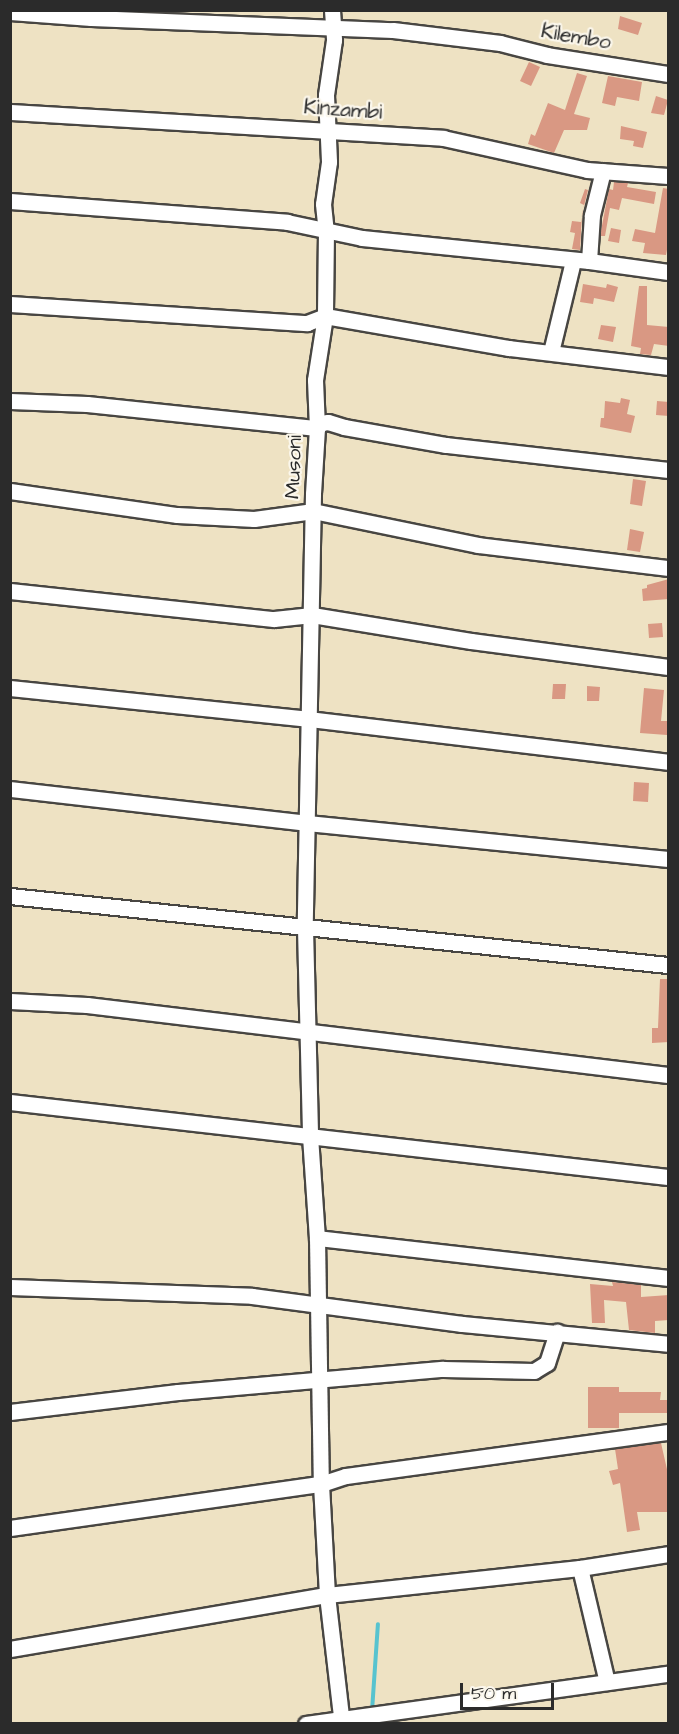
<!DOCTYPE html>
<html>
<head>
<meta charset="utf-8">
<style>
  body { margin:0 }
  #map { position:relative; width:679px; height:1734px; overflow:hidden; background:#eee2c3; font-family:"Architects Daughter",sans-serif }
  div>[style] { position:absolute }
  .stream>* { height:4px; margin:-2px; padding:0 2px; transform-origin:2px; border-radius:2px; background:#57c3cf }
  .building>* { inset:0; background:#d99883 }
  .roads { filter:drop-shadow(2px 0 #484642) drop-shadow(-2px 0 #484642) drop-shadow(0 2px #484642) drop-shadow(0 -2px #484642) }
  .minor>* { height:15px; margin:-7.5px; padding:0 7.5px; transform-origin:7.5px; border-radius:7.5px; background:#fff }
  span { translate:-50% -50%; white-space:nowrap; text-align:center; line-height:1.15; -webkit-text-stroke:4.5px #fbf7ec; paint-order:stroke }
  .street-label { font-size:21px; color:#2b2b2b }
  .frame { position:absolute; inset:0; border:12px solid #2b2b2b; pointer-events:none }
  .scale { position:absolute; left:460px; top:1683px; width:94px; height:27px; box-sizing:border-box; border:3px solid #2b2b2b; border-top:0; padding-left:8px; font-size:18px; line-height:21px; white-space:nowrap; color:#2b2b2b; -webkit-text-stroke:4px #fbf7ec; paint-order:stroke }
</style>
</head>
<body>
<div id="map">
  <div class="stream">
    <div style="left:372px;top:1711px;width:87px;rotate:-86.1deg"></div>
  </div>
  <div class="building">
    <div style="clip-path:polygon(620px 16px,642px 23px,638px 35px,618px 29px)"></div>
    <div style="clip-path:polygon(529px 62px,540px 67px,531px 86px,520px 81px)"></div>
    <div style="clip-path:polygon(577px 73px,587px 76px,574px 114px,590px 118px,587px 130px,564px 130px,554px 153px,528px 144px,531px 134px,535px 136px,548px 103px,565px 110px)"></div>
    <div style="clip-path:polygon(608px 76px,642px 82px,639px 101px,617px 97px,615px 106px,602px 103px)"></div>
    <div style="clip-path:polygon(656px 96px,668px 100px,664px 115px,651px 113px)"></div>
    <div style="clip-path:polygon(621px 126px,647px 132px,643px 148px,633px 146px,634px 141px,620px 139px)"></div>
    <div style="clip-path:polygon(614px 182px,628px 183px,627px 187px,656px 192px,654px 204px,622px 198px,619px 210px,610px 208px,605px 236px,600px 236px,609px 189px,613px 190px)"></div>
    <div style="clip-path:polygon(663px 188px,669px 189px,669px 239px,666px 255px,643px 253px,645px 243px,632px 241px,635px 229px,655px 233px)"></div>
    <div style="clip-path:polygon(585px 189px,588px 190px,582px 214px,580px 250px,572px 249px,575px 233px,570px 232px,572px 221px,581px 222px,584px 205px,580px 203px)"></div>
    <div style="clip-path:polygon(611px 228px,621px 230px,619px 243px,608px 241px)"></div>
    <div style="clip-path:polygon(583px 284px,606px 288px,607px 284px,618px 287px,614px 302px,594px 298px,593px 304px,580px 302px)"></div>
    <div style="clip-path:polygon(639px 286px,647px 286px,647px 325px,669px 327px,669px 346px,654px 344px,651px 355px,640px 354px,641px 348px,631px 346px)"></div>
    <div style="clip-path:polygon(601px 325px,616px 327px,613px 342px,598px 339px)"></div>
    <div style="clip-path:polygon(621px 398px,630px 400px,627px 414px,635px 416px,631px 433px,600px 427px,601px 418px,604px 418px,605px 401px,620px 403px)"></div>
    <div style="clip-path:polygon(657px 401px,669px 402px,669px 416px,656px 415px)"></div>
    <div style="clip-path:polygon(633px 479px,646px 481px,642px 506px,630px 504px)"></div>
    <div style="clip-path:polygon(630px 529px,644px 532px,640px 552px,627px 550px)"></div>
    <div style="clip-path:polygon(669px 579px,669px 599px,643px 601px,642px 589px,647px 588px,647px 585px)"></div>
    <div style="clip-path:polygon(662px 623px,663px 637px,649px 638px,648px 624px)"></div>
    <div style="clip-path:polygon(553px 684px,566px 684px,565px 699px,552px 699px)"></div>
    <div style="clip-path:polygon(587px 686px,600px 687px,599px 701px,587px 701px)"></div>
    <div style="clip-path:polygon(644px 688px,664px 690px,661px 721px,668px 721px,667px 735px,640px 733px)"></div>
    <div style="clip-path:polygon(634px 782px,649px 783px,648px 802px,633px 801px)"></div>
    <div style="clip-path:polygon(660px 979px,669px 979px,669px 1042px,652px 1043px,652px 1028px,658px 1028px)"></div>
    <div style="clip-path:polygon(612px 1282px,641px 1285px,641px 1297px,669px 1295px,669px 1320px,655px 1321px,655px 1333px,629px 1330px,626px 1302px,604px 1300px,605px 1323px,592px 1323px,590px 1284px,613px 1286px)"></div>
    <div style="clip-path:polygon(588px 1387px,619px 1387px,619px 1392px,661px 1392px,660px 1400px,669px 1400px,669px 1413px,619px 1413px,619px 1428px,588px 1428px)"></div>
    <div style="clip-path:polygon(661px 1443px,669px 1478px,669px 1512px,637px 1512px,640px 1530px,627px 1532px,620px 1483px,613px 1485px,609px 1471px,618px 1469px,615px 1449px)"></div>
  </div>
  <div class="roads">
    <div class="minor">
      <div style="left:332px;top:10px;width:30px;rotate:86deg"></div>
      <div style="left:334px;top:40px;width:56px;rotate:98.3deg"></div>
      <div style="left:326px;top:95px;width:67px;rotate:87.4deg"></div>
      <div style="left:329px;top:162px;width:42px;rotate:98.1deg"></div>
      <div style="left:323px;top:204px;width:27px;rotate:84deg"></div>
      <div style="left:326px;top:231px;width:85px;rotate:90.7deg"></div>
      <div style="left:325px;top:316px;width:65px;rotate:98.9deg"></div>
      <div style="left:315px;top:380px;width:48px;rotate:87.6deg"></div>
      <div style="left:317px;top:428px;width:66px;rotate:93.5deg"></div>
      <div style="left:313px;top:494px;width:434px;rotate:91.1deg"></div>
      <div style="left:305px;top:928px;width:208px;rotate:88.6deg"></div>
      <div style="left:310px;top:1136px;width:102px;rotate:86.1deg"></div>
      <div style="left:317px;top:1238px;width:246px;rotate:89.1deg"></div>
      <div style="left:321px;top:1484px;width:111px;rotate:86.9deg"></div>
      <div style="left:327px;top:1595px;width:130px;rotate:83.4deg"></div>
      <div style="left:10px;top:12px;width:81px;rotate:4.2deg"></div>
      <div style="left:91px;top:18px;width:302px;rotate:2.3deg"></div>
      <div style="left:393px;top:30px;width:108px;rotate:6.9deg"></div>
      <div style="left:500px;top:43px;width:49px;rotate:14.3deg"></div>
      <div style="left:547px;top:55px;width:122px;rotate:8.9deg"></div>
      <div style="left:10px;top:112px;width:434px;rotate:3.4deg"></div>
      <div style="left:443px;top:138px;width:148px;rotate:12.5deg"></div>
      <div style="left:587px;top:170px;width:81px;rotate:4.2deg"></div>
      <div style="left:10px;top:201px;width:278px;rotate:4.3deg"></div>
      <div style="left:287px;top:222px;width:77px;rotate:12deg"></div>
      <div style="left:362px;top:238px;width:228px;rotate:5.8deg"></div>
      <div style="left:589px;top:261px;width:80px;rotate:7.9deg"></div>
      <div style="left:589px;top:261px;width:46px;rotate:-86.3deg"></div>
      <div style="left:592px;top:215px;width:45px;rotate:-76deg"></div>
      <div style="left:10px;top:304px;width:298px;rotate:3.7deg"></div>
      <div style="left:307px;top:323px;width:19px;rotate:-21deg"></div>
      <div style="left:325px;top:316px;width:187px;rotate:9.9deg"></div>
      <div style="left:509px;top:348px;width:160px;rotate:6.8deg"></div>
      <div style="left:551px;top:352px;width:94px;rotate:-76.4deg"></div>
      <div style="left:10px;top:401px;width:77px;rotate:2.2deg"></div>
      <div style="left:87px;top:404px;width:231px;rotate:6deg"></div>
      <div style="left:317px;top:428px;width:6px;rotate:-51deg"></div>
      <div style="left:321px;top:423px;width:7px;rotate:-8deg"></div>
      <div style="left:328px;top:422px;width:17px;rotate:17deg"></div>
      <div style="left:344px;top:427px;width:104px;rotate:10deg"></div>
      <div style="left:446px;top:445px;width:223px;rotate:6.4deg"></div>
      <div style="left:10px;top:491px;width:169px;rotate:8.2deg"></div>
      <div style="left:177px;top:515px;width:77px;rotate:3deg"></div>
      <div style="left:254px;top:519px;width:60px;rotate:-7.7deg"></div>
      <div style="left:313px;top:511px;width:168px;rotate:11.6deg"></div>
      <div style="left:478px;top:545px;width:191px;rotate:6.9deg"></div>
      <div style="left:10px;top:591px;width:265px;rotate:6.1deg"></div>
      <div style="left:274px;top:619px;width:38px;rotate:-6deg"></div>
      <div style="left:312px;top:615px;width:161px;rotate:9.3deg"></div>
      <div style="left:471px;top:641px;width:199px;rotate:7.5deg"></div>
      <div style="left:10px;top:688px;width:301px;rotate:5.9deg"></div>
      <div style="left:309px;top:719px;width:362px;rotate:6.8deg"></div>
      <div style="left:10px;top:789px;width:299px;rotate:6.5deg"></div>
      <div style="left:307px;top:823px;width:363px;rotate:5.7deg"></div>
      <div style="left:10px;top:896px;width:662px;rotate:5.99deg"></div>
      <div style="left:10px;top:1001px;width:77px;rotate:3deg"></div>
      <div style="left:87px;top:1005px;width:585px;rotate:6.87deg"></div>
      <div style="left:10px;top:1102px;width:662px;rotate:6.5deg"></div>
      <div style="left:317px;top:1238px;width:353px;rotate:6.5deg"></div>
      <div style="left:10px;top:1287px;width:242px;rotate:2.1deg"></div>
      <div style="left:252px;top:1296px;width:212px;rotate:7.6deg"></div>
      <div style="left:462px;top:1324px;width:207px;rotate:5.5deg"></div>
      <div style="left:10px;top:1412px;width:169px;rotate:-6.8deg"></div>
      <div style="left:178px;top:1392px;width:266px;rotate:-5deg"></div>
      <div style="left:443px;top:1369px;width:91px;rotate:1.3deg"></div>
      <div style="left:534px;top:1371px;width:15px;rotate:-32deg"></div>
      <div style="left:547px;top:1363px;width:33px;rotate:-72deg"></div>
      <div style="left:10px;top:1528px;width:314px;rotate:-8.1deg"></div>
      <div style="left:321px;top:1484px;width:26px;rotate:-18deg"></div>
      <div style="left:346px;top:1476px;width:325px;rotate:-7.8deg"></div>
      <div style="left:580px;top:1568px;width:117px;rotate:76.7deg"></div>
      <div style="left:10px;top:1649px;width:322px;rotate:-9.7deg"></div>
      <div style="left:327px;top:1595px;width:254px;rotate:-6.1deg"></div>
      <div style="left:580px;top:1568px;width:89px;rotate:-9deg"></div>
      <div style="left:306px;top:1724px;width:365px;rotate:-7.9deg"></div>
    </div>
  </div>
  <div class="street-label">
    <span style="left:576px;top:37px;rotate:10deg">Kilembo</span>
    <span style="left:343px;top:110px;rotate:4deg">Kinzambi</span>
    <span style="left:294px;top:467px;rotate:-88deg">Musoni</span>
  </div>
  <div class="frame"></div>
  <div class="scale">50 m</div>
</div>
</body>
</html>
